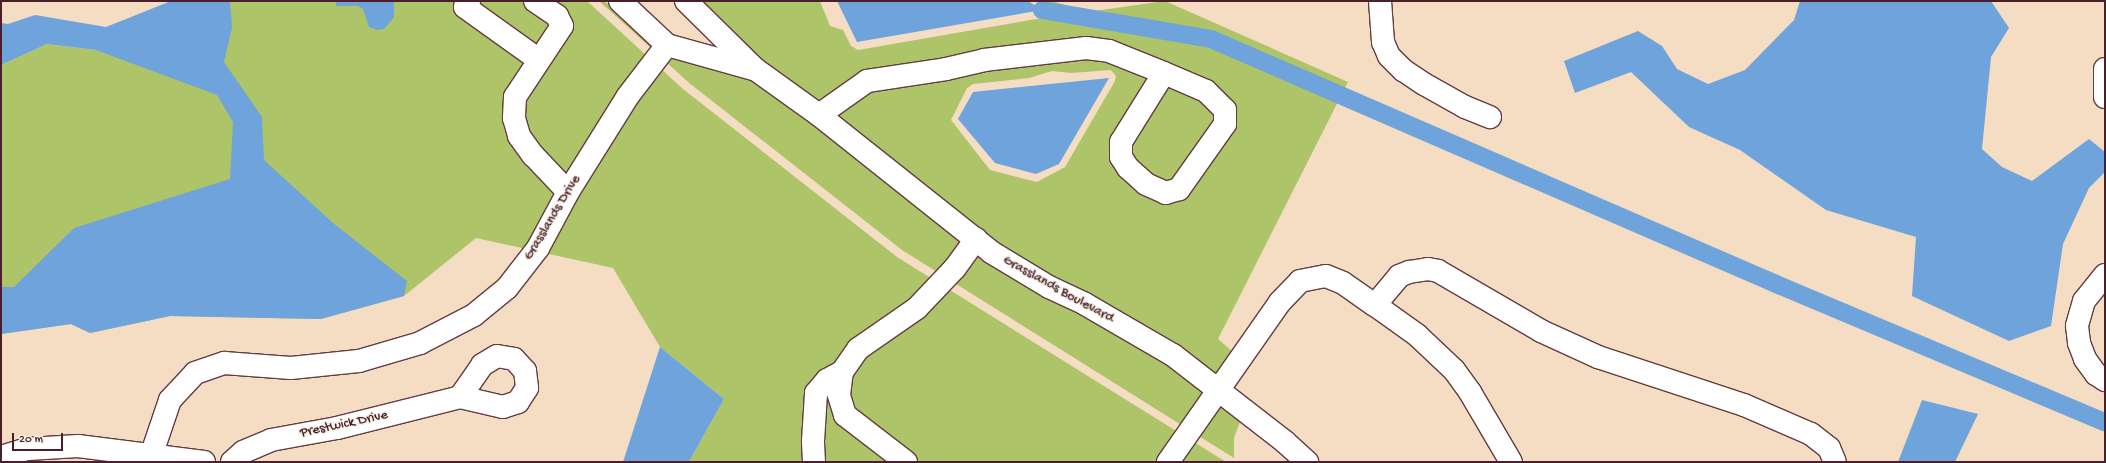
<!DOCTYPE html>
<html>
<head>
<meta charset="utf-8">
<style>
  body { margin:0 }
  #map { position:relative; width:2106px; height:463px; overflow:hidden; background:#f4ddc2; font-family:"Gochi Hand",sans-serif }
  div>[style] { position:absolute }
  .green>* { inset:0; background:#aec468 }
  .water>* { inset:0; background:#6fa3db }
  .canal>* { height:18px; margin:-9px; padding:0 9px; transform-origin:9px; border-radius:9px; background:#6fa3db }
  .roads { filter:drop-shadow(1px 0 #643c42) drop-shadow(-1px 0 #643c42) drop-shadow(0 1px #643c42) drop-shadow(0 -1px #643c42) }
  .minor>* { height:22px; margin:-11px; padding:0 11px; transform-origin:11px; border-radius:11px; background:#fff }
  span { translate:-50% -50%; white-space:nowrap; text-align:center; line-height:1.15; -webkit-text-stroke:3px #f7f3e8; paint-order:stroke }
  .street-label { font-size:14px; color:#4a1f2b }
  .frame { position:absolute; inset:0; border:2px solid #4a1f2b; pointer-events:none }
  .scale { position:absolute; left:12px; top:433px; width:51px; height:18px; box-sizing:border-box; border:2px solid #4a1f2b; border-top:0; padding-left:5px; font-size:12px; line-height:14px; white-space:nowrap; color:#4a1f2b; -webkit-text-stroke:3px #f7f3e8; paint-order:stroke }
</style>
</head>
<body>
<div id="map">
  <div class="green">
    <div style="clip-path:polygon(202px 1px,587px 1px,683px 89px,897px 257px,1226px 462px,687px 462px,690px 460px,724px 399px,660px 347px,613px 268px,476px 238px,404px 296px,321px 319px,170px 316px,90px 333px,71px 324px,1px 334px,1px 65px,47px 44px,96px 50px)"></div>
    <div style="clip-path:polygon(599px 1px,604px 1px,616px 10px,654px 46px,652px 49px)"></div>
    <div style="clip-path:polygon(evenodd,699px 1px,820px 1px,830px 26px,843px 30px,851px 46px,858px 50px,1042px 18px,1049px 11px,1049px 6px,1044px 1px,1052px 1px,1087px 12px,1165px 1px,1348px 82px,1218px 339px,1234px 353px,1218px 376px,996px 244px,825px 107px,765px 65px,766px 62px,759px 60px,699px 1px,1111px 70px,1116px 76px,1115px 81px,1065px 167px,1037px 182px,990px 170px,951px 120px,967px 88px,973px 84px,1029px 78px,1052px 71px,1071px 73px,1111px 70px)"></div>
    <div style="clip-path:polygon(669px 56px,750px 78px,1081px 313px,1167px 363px,1241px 419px,1234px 438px,1234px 458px,902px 250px,688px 82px,665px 61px)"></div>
  </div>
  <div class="water">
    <div style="clip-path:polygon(171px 1px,230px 1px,232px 28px,224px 62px,262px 117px,264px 160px,333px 223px,407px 281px,404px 296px,321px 319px,170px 316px,90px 333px,71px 324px,1px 334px,1px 287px,14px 287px,74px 228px,230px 179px,233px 122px,217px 95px,96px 50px,47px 44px,1px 65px,1px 23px,8px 24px,35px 15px,106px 27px)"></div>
    <div style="clip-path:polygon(336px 1px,394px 1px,394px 17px,384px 29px,377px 30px,369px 27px,363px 9px,358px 6px,336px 6px)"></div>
    <div style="clip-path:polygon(837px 1px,1028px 1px,1042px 10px,857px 42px)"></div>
    <div style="clip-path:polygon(1800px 1px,1991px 1px,2009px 28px,1991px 57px,1982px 149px,2002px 167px,2032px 181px,2089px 139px,2105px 152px,2105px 172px,2089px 188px,2063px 244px,2051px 326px,2009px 341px,1912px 296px,1916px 237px,1826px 210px,1740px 150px,1689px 127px,1631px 72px,1575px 93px,1564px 61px,1638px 31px,1662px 46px,1677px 69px,1708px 84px,1745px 70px,1794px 20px)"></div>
    <div style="clip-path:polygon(1109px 78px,1059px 164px,1036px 174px,995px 163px,958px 119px,973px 92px)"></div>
    <div style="clip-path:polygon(660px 347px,724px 399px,690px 460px,687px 462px,623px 462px)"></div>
    <div style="clip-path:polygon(1922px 400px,1978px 414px,1955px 462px,1898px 462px)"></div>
  </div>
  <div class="canal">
    <div style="left:1042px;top:10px;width:171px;rotate:9.7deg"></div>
    <div style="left:1211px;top:39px;width:616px;rotate:23.44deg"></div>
    <div style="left:1776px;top:284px;width:357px;rotate:22.8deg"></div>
  </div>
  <div class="roads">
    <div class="minor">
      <div style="left:469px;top:1px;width:7px;rotate:124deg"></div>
      <div style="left:465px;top:7px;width:91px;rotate:35.6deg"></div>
      <div style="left:535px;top:1px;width:27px;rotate:34deg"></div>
      <div style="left:557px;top:16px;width:11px;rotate:63deg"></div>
      <div style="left:562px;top:26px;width:85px;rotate:123.5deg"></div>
      <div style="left:515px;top:97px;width:21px;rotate:93deg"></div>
      <div style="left:514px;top:118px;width:19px;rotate:74deg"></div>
      <div style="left:519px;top:136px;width:24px;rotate:54deg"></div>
      <div style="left:533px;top:155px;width:51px;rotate:46.6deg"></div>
      <div style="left:620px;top:1px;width:64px;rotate:43.1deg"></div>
      <div style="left:667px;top:45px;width:89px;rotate:15.6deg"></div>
      <div style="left:686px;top:1px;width:97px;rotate:44.6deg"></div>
      <div style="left:755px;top:69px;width:79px;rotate:35.7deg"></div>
      <div style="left:819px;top:115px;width:220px;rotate:38.5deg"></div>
      <div style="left:991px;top:252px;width:68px;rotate:31.1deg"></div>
      <div style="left:1049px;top:287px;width:40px;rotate:25deg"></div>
      <div style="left:1085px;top:304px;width:102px;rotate:30.1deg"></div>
      <div style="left:1173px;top:355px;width:142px;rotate:37.8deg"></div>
      <div style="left:1285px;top:442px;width:30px;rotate:42deg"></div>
      <div style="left:1380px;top:1px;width:41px;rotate:85.8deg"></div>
      <div style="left:1383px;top:42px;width:15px;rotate:67deg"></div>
      <div style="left:1389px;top:56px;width:20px;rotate:45deg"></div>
      <div style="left:1403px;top:70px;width:25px;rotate:34deg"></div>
      <div style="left:1424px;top:84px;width:47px;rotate:29.3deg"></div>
      <div style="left:1465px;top:107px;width:27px;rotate:22deg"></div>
      <div style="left:2105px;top:69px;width:28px;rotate:90deg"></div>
      <div style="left:819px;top:115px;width:59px;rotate:-35.3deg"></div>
      <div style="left:867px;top:81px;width:80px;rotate:-8.6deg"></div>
      <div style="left:946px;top:69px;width:39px;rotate:-13deg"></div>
      <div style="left:984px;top:60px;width:103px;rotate:-6.7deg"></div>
      <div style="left:1086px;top:48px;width:23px;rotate:7deg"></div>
      <div style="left:1109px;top:51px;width:59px;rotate:21.8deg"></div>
      <div style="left:1164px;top:73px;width:46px;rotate:23.2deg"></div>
      <div style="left:1206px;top:91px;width:27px;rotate:45deg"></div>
      <div style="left:1225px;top:110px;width:14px;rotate:90deg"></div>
      <div style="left:1225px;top:124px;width:80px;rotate:125.3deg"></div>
      <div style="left:1179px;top:189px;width:14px;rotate:163deg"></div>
      <div style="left:1166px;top:193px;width:22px;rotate:-156deg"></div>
      <div style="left:1146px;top:184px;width:24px;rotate:-138deg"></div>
      <div style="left:1128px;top:168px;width:13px;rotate:-122deg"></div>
      <div style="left:1121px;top:157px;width:15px;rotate:-90deg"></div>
      <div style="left:1121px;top:142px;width:81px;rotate:-58.1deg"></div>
      <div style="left:2105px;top:275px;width:33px;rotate:129deg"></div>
      <div style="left:2084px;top:301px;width:26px;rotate:106deg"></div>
      <div style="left:2077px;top:326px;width:17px;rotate:83deg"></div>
      <div style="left:2079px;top:343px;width:17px;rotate:69deg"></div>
      <div style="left:2085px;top:359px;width:19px;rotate:54deg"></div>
      <div style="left:2096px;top:374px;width:11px;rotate:34deg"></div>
      <div style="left:497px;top:356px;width:17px;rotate:10deg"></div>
      <div style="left:514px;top:359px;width:16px;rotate:47deg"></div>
      <div style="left:525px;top:371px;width:17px;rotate:83deg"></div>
      <div style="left:527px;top:388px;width:17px;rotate:123deg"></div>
      <div style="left:518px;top:402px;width:16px;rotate:162deg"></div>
      <div style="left:503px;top:407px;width:44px;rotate:-166.9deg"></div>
      <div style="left:460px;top:397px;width:39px;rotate:-55deg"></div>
      <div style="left:482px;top:365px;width:17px;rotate:-31deg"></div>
      <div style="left:1px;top:457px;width:28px;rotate:-17deg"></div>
      <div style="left:28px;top:449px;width:50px;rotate:-3.4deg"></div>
      <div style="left:78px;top:446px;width:127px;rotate:7.2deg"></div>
      <div style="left:149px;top:462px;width:65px;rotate:-71.3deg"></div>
      <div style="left:170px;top:400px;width:37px;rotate:-47deg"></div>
      <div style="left:195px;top:373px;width:31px;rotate:-19deg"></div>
      <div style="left:224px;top:363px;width:67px;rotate:4.3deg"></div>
      <div style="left:291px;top:368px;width:68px;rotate:-5.9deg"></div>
      <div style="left:359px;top:361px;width:64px;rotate:-16.4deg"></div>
      <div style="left:420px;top:343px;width:61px;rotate:-27.4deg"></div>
      <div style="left:474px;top:315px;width:43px;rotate:-39.3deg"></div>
      <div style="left:507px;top:288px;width:51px;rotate:-52.2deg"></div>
      <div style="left:538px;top:248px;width:64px;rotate:-61.8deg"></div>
      <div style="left:568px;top:192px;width:113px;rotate:-58deg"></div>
      <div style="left:628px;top:96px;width:64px;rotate:-52.6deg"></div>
      <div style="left:232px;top:462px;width:15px;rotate:-42deg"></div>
      <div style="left:243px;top:452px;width:30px;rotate:-23deg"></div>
      <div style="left:271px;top:440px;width:67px;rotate:-10.3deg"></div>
      <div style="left:337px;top:428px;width:127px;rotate:-14.1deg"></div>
      <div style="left:814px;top:462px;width:21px;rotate:-93deg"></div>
      <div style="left:813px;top:441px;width:48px;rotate:-86.4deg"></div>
      <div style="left:816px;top:393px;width:17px;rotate:-50deg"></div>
      <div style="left:827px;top:380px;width:17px;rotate:-28deg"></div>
      <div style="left:906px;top:462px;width:77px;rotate:-142.4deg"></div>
      <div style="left:845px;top:415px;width:21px;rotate:-107deg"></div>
      <div style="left:839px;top:395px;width:23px;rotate:-83deg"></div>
      <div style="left:842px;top:372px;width:28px;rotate:-55deg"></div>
      <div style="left:858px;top:349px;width:72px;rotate:-34.8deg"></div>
      <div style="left:917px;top:308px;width:55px;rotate:-46.5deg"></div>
      <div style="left:955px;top:268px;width:36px;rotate:-54deg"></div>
      <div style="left:1168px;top:462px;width:195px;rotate:-55deg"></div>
      <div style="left:1280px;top:302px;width:29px;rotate:-46deg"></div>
      <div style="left:1300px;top:281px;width:26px;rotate:-11deg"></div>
      <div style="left:1326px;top:276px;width:18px;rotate:22deg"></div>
      <div style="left:1343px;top:283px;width:39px;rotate:35deg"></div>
      <div style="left:1511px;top:462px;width:81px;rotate:-120.4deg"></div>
      <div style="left:1470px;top:392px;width:27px;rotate:-126deg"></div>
      <div style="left:1454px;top:370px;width:51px;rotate:-136.6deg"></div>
      <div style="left:1417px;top:335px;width:52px;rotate:-144.5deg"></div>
      <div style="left:1375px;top:305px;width:38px;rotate:-50deg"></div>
      <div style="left:1399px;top:276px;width:11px;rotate:-22deg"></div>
      <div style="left:1409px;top:272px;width:19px;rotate:-9deg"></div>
      <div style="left:1428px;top:269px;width:10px;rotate:11deg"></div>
      <div style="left:1438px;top:271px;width:119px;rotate:30.2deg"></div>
      <div style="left:1541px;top:331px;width:63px;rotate:24.5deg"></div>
      <div style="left:1598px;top:357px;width:154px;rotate:18.2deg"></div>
      <div style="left:1744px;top:405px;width:73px;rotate:23.4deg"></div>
      <div style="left:1811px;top:434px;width:23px;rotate:38deg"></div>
      <div style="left:1829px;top:448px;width:15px;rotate:67deg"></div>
    </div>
  </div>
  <div class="street-label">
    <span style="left:553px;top:218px;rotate:-59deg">Grasslands Drive</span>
    <span style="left:1058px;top:290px;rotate:29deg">Grasslands Boulevard</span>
    <span style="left:344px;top:425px;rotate:-12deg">Prestwick Drive</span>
  </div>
  <div class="frame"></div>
  <div class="scale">20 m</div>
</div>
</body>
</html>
